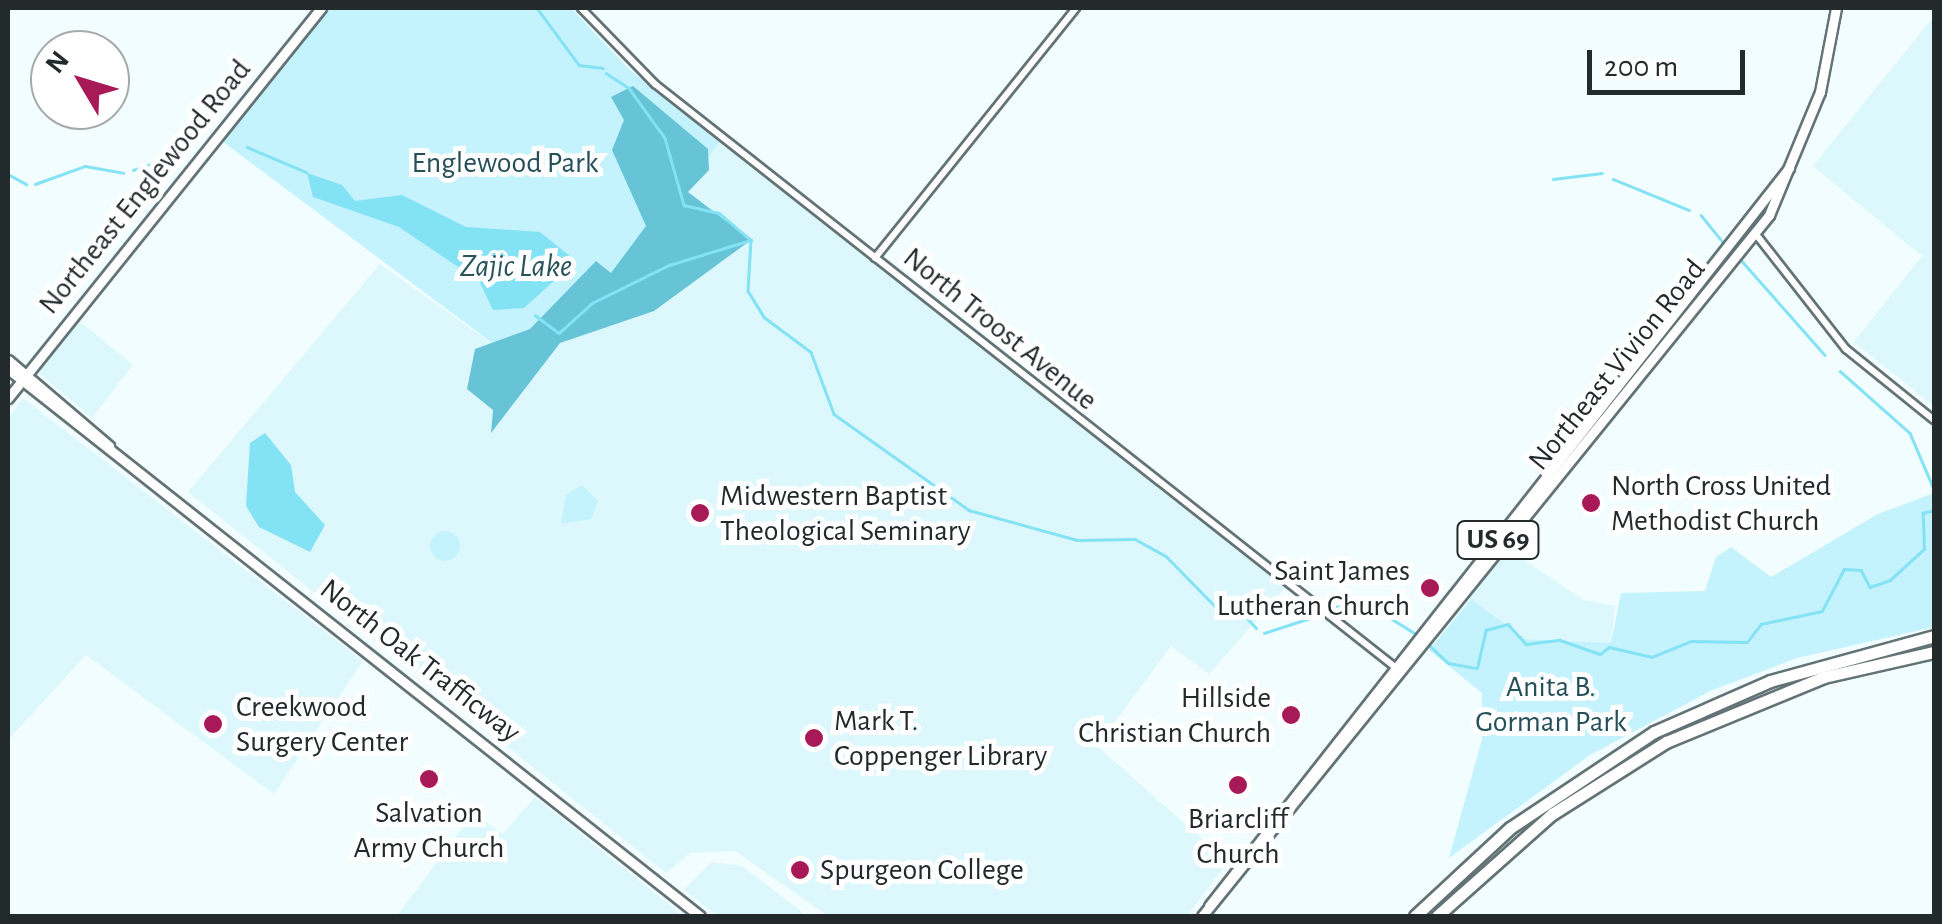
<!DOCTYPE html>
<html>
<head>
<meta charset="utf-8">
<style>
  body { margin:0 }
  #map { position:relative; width:1942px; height:924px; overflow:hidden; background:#f2fdff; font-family:"Alegreya Sans",sans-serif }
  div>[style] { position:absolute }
  .built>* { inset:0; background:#ddf8fd }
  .green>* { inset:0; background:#c4f3fd }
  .round { border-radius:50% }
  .forest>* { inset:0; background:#66c4d6 }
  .water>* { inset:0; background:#84e2f5 }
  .stream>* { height:2.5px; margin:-1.25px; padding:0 1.25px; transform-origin:1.25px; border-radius:1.25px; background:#84e2f5 }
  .roads { filter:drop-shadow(2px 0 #637376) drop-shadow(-2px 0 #637376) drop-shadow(0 2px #637376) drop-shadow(0 -2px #637376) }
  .minor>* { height:6px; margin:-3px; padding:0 3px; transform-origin:3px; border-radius:3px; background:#fff }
  .major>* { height:9px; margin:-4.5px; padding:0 4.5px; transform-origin:4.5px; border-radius:4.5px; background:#fff }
  .highway>* { height:11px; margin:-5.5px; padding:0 5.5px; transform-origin:5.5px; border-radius:5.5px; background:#fff }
  .dots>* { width:28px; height:28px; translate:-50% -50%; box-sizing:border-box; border:5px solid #fff; border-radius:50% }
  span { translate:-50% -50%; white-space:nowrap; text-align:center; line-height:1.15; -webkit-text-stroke:10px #fff; paint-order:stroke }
  .shield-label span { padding:2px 8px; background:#fff; border:2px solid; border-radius:8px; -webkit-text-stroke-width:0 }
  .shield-label { font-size:28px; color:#232a2b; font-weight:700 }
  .park-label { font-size:30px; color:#265059 }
  .street-label { font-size:30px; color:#232a2b }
  .poi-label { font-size:30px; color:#232a2b }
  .left { translate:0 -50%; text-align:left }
  .right { translate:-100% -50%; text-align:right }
  .water-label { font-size:32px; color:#29545c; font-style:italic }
  .frame { position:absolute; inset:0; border:10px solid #232a2b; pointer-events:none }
  .north { position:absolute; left:30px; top:30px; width:100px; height:100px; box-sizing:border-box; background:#fff; border:2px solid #a7aaaa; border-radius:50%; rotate:308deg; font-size:28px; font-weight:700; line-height:40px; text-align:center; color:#232a2b }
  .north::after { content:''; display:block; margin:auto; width:35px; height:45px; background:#a81957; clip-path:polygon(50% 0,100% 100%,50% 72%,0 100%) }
  .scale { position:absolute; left:1587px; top:50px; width:158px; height:45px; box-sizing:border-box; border:5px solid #232a2b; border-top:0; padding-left:12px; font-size:30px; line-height:35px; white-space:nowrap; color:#232a2b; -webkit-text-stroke:8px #fff; paint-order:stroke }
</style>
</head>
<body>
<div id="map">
  <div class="built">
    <div style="clip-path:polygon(1934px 16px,1934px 406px,1854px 342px,1922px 256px,1813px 166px)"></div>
    <div style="clip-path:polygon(720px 142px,1285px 588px,1209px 674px,1171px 646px,1097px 746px,1228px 862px,1187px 916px,828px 916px,735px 851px,690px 853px,666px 873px,188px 492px,380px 264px,535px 374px)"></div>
    <div style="clip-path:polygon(79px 321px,133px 365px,92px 418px,38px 372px)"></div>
    <div style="clip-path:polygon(23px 398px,363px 661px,274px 794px,86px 655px,8px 740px,8px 419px)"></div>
    <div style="clip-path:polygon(1506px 548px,1584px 600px,1615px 606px,1611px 643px,1526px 639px,1467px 596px)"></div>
    <div style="clip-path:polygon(535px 797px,683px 916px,397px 916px,473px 813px,503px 834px)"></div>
    <div style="clip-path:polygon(712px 862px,742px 866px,807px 916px,718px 916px,684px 890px)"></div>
  </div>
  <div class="green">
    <div style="clip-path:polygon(328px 8px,571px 8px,629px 69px,720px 142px,535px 375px,222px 141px)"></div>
    <div style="clip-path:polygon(582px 485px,598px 501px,591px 519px,561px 524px,566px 495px)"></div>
    <div style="clip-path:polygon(1934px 493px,1934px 627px,1797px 658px,1710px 691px,1590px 755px,1449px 858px,1482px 739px,1482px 693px,1429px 650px,1471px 599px,1526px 639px,1611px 643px,1621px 593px,1705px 591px,1716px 557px,1731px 547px,1771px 577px,1878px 514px)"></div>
    <div class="round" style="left:430px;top:531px;width:30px;height:30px"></div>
  </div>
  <div class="forest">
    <div style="clip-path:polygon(633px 86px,708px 149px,709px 170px,688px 192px,751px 240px,654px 311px,560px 343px,491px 433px,493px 410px,467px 389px,475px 349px,530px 329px,596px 261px,611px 273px,646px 226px,612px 150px,624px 120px,611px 97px)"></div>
  </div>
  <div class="water">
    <div style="clip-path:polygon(307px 173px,342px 185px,355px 201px,402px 195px,466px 227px,540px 232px,576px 261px,524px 308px,493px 310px,479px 281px,399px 227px,313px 197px)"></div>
    <div style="clip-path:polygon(265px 433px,291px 465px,295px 492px,325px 525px,310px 552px,259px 527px,246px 506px,250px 443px)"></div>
  </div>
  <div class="stream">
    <div style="left:537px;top:8px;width:71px;rotate:53.6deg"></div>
    <div style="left:579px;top:65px;width:24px;rotate:7deg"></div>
    <div style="left:606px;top:73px;width:27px;rotate:33deg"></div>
    <div style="left:629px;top:88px;width:62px;rotate:54.2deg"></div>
    <div style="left:665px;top:138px;width:70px;rotate:74.2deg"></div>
    <div style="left:684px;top:205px;width:36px;rotate:13deg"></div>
    <div style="left:719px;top:213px;width:42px;rotate:40.2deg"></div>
    <div style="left:751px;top:240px;width:51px;rotate:93.4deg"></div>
    <div style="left:748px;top:291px;width:31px;rotate:58deg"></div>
    <div style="left:764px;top:317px;width:59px;rotate:36.7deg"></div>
    <div style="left:811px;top:352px;width:66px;rotate:69.6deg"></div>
    <div style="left:834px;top:414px;width:166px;rotate:35.4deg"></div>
    <div style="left:969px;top:510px;width:112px;rotate:15.5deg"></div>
    <div style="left:1077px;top:540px;width:58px;rotate:-1deg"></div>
    <div style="left:1135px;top:539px;width:35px;rotate:29deg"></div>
    <div style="left:1166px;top:556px;width:70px;rotate:45.6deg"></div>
    <div style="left:1215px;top:606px;width:17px;rotate:-25deg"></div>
    <div style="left:1230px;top:599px;width:39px;rotate:48deg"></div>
    <div style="left:247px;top:147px;width:64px;rotate:23deg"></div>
    <div style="left:133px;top:170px;width:20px;rotate:-18deg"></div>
    <div style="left:8px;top:174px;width:21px;rotate:29deg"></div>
    <div style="left:1553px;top:179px;width:49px;rotate:-7deg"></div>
    <div style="left:1613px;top:179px;width:82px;rotate:22.2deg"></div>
    <div style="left:35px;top:184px;width:53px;rotate:-19.8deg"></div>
    <div style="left:85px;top:166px;width:39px;rotate:10deg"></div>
    <div style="left:1701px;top:215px;width:38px;rotate:51deg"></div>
    <div style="left:1742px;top:261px;width:125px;rotate:48.6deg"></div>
    <div style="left:535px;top:315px;width:30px;rotate:37deg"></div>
    <div style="left:559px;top:333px;width:45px;rotate:-42.3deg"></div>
    <div style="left:592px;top:303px;width:86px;rotate:-26.3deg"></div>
    <div style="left:669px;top:265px;width:86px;rotate:-17deg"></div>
    <div style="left:1840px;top:371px;width:94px;rotate:41.5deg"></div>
    <div style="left:1910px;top:433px;width:61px;rotate:66.8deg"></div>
    <div style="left:1329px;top:609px;width:28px;rotate:-15deg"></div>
    <div style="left:1356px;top:602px;width:31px;rotate:22deg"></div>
    <div style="left:1392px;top:619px;width:28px;rotate:32deg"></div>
    <div style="left:1264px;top:633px;width:62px;rotate:-17.9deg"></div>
    <div style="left:1429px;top:645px;width:26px;rotate:43deg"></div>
    <div style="left:1448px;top:663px;width:29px;rotate:10deg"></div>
    <div style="left:1477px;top:668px;width:39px;rotate:-77deg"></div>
    <div style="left:1486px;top:630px;width:23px;rotate:-15deg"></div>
    <div style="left:1508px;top:624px;width:27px;rotate:48deg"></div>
    <div style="left:1526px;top:644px;width:34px;rotate:-7deg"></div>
    <div style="left:1560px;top:640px;width:42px;rotate:19.3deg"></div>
    <div style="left:1600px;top:654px;width:11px;rotate:-38deg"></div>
    <div style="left:1609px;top:647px;width:44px;rotate:13.1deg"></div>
    <div style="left:1652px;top:657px;width:42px;rotate:-22.3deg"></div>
    <div style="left:1691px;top:641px;width:56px;rotate:1deg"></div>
    <div style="left:1747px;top:642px;width:23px;rotate:-52deg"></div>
    <div style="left:1761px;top:624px;width:62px;rotate:-12deg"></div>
    <div style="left:1822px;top:611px;width:47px;rotate:-62.4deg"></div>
    <div style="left:1844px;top:569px;width:17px;rotate:3deg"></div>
    <div style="left:1861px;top:570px;width:19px;rotate:62deg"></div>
    <div style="left:1870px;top:587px;width:21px;rotate:-19deg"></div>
    <div style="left:1890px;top:580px;width:46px;rotate:-42.4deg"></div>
    <div style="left:1924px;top:549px;width:36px;rotate:-92deg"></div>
    <div style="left:1923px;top:513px;width:11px;rotate:-15deg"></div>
  </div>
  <div class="roads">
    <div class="minor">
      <div style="left:581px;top:8px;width:106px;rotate:45.8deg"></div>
      <div style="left:655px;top:84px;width:947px;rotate:38.23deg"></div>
      <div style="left:1755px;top:233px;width:147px;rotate:51.9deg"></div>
      <div style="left:1846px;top:349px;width:113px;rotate:38.9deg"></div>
      <div style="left:875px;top:258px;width:321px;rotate:-51.2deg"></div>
    </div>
    <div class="major">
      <div style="left:8px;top:360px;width:133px;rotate:40.4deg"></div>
      <div style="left:8px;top:369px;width:882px;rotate:38.33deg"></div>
      <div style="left:8px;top:398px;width:500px;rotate:-51.25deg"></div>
      <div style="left:1209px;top:906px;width:939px;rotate:-51.84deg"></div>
      <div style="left:1202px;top:916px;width:902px;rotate:-51.03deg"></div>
      <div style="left:1769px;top:215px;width:133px;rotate:-67.5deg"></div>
      <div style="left:1820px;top:92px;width:86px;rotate:-79.2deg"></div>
    </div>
    <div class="highway">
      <div style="left:1415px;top:916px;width:129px;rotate:-42.8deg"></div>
      <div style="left:1510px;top:828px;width:173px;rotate:-33.7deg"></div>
      <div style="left:1654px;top:732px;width:127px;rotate:-23.7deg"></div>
      <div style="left:1770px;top:681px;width:170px;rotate:-15.3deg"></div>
      <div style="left:1437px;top:916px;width:154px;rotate:-41.6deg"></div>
      <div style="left:1552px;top:814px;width:135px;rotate:-32.3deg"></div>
      <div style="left:1666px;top:742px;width:171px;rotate:-22.4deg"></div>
      <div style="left:1824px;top:677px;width:113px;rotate:-12.8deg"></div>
    </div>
  </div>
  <div class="dots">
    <div style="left:1591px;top:503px;background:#a81957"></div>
    <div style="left:700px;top:513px;background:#a81957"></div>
    <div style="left:1430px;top:588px;background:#a81957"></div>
    <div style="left:1291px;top:715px;background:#a81957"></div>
    <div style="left:213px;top:724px;background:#a81957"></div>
    <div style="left:814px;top:738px;background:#a81957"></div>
    <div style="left:429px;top:779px;background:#a81957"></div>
    <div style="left:1238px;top:785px;background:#a81957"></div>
    <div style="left:800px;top:870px;background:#a81957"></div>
  </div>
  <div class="shield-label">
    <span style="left:1498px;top:540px">US 69</span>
  </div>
  <div class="park-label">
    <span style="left:505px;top:163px">Englewood Park</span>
    <span style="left:1551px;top:704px">Anita B.<br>Gorman Park</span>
  </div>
  <div class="street-label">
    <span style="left:145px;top:187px;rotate:-51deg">Northeast Englewood Road</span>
    <span style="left:1000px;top:329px;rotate:39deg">North Troost Avenue</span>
    <span style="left:1617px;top:365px;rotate:-51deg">Northeast Vivion Road</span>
    <span style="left:420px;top:661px;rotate:38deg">North Oak Trafficway</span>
  </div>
  <div class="poi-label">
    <span class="left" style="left:1611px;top:503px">North Cross United<br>Methodist Church</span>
    <span class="left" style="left:720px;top:513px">Midwestern Baptist<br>Theological Seminary</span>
    <span class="right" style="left:1410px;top:588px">Saint James<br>Lutheran Church</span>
    <span class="right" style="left:1271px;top:715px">Hillside<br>Christian Church</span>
    <span class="left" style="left:236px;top:724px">Creekwood<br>Surgery Center</span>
    <span class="left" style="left:834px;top:738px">Mark T.<br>Coppenger Library</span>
    <span style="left:429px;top:830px">Salvation<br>Army Church</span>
    <span style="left:1238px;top:836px">Briarcliff<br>Church</span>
    <span class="left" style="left:820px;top:870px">Spurgeon College</span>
  </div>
  <div class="water-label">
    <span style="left:516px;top:266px">Zajic Lake</span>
  </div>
  <div class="frame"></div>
  <div class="north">N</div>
  <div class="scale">200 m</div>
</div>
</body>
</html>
